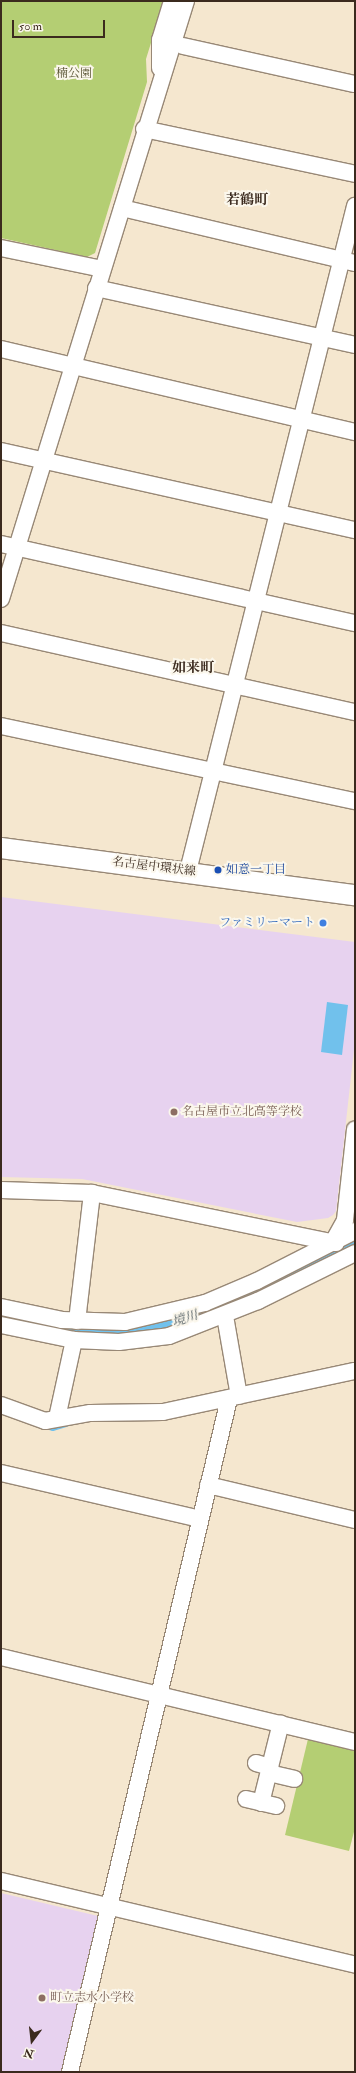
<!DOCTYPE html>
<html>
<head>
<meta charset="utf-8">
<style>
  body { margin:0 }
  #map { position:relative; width:356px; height:2073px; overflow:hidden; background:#f5e7cf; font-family:"IM FELL Double Pica","Noto Serif JP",serif }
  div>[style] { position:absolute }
  .built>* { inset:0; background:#e7d2ef }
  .green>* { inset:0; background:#b4ce73 }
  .water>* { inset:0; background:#71c1ec }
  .stream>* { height:3.5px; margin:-1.75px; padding:0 1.75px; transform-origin:1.75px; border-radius:1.75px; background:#71c1ec }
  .river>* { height:22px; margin:-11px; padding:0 11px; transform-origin:11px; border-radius:11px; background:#71c1ec }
  .roads { filter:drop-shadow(1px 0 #988876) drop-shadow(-1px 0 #988876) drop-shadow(0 1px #988876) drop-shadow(0 -1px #988876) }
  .minor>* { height:16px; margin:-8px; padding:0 8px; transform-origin:8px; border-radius:8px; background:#fff }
  .major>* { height:20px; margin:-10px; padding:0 10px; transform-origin:10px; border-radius:10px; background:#fff }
  .dots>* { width:11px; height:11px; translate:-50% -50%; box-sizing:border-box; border:2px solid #fbf7ec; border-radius:50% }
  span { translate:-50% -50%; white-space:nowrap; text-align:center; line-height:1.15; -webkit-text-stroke:4px #fbf7ec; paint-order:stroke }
  .park-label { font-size:12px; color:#595333 }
  .street-label { font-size:12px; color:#3b2a1e }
  .transit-label { font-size:12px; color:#164399 }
  .left { translate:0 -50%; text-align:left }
  .shop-label { font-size:12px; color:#366cbe }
  .right { translate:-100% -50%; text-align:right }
  .education-label { font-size:12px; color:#785e54 }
  .water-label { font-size:13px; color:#4b575c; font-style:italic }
  .quarter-label { font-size:14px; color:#3b2a1e; font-weight:700 }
  .frame { position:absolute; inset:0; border:2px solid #3b2a1e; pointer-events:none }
  .north { position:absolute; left:12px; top:2021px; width:40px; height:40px; -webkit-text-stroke:3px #fbf7ec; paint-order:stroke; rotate:195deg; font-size:11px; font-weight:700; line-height:16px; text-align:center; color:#3b2a1e }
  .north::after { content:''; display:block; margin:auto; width:14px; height:18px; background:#3b2a1e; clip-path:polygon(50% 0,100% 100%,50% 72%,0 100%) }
  .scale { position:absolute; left:12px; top:20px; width:93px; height:18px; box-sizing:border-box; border:2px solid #3b2a1e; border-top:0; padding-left:5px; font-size:12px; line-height:14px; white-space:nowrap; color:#3b2a1e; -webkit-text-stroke:3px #fbf7ec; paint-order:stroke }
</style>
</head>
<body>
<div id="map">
  <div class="built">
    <div style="clip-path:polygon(1px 897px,355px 942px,355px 1041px,336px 1211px,333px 1215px,328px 1218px,297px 1222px,82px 1179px,1px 1177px)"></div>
    <div style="clip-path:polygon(1px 1893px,98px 1916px,100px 1924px,66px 2072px,1px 2072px)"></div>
  </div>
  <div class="green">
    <div style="clip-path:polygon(1px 1px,164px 1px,146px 59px,147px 82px,95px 253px,87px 257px,1px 238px)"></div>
    <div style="clip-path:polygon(308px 1739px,355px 1750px,355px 1828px,349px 1851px,285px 1835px)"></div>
  </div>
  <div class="water">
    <div style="clip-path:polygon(327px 1002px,348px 1005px,342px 1055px,321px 1052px)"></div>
  </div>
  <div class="stream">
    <div style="left:47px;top:1427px;width:6px;rotate:18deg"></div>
    <div style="left:53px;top:1429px;width:14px;rotate:-17deg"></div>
  </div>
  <div class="river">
    <div style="left:1px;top:1317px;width:67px;rotate:11.1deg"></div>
    <div style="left:67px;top:1330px;width:29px;rotate:4deg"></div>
    <div style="left:96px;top:1332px;width:26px"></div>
    <div style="left:122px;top:1332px;width:38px;rotate:-7deg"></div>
    <div style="left:160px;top:1327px;width:55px;rotate:-18.1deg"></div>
    <div style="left:212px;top:1310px;width:159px;rotate:-25.8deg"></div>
  </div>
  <div class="roads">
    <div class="minor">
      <div style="left:183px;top:46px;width:176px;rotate:12.5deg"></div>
      <div style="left:160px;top:68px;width:28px;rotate:-90deg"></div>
      <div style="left:160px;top:40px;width:41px;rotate:-72.9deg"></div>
      <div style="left:144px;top:129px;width:216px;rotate:12deg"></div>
      <div style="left:122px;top:208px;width:239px;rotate:13.3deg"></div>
      <div style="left:1px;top:248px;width:103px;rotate:11.7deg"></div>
      <div style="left:96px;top:288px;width:265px;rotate:12.4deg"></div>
      <div style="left:1px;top:349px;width:364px;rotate:13.2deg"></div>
      <div style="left:1px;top:451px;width:363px;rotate:12.6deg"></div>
      <div style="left:1px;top:544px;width:363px;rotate:12.6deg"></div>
      <div style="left:1px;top:599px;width:626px;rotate:-72.81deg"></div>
      <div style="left:1px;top:633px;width:363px;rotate:12.6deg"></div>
      <div style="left:1px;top:726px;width:362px;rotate:12deg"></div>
      <div style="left:188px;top:871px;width:686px;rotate:-75.9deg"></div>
      <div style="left:1px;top:1190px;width:91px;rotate:1.9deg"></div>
      <div style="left:92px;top:1193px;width:249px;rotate:11.6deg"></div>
      <div style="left:333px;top:1242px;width:25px;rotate:-61deg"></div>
      <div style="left:345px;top:1220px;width:91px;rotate:-83.7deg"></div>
      <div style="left:1px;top:1307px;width:62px;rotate:12deg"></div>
      <div style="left:62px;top:1320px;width:63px;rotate:1.8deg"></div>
      <div style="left:125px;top:1322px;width:82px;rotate:-13.4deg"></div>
      <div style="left:205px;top:1303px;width:56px;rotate:-22.9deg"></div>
      <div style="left:257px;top:1281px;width:110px;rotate:-27deg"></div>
      <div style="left:225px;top:1316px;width:81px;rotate:80.1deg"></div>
      <div style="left:77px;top:1321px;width:129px;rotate:-83.3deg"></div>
      <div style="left:1px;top:1325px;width:75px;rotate:11.6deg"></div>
      <div style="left:74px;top:1340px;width:45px;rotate:2.5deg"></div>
      <div style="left:119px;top:1342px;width:50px;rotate:-6.8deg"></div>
      <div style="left:169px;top:1336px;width:96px;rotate:-21.5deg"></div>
      <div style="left:258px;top:1301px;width:108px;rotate:-26.3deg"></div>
      <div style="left:1px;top:1405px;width:47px;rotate:20deg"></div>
      <div style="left:45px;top:1421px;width:46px;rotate:-10.1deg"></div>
      <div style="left:90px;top:1413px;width:73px;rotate:-0.8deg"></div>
      <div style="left:163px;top:1412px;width:196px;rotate:-12.1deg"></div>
      <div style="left:57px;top:1418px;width:80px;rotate:-77.7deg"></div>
      <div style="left:1px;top:1473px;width:204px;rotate:13deg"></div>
      <div style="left:208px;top:1485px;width:151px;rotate:13.4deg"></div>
      <div style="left:1px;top:1657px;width:364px;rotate:13.5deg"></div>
      <div style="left:256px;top:1763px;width:15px;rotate:16deg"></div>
      <div style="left:269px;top:1773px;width:26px;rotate:13deg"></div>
      <div style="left:246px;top:1799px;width:31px;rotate:13deg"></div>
      <div style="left:261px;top:1803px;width:82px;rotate:-76deg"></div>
      <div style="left:1px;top:1881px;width:364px;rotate:13.3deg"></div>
      <div style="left:70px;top:2072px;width:692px;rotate:-76.71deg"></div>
    </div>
    <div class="major">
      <div style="left:1px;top:848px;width:357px;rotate:7.6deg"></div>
    </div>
  </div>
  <div class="dots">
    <div style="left:218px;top:870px;background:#1a4fb4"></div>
    <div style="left:323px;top:923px;background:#3f7fe0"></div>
    <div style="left:174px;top:1112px;background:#8d6e63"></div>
    <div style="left:42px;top:1998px;background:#8d6e63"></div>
  </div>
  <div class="park-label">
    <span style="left:74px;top:74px">楠公園</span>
  </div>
  <div class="street-label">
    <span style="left:154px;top:867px;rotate:7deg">名古屋中環状線</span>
  </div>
  <div class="transit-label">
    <span class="left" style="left:226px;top:870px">如意一丁目</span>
  </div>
  <div class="shop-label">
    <span class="right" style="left:315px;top:923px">ファミリーマート</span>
  </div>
  <div class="education-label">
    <span class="left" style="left:182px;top:1112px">名古屋市立北高等学校</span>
    <span class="left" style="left:50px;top:1998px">町立志水小学校</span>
  </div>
  <div class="water-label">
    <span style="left:185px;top:1319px;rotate:-18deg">境川</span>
  </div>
  <div class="quarter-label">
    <span style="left:247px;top:200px">若鶴町</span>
    <span style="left:193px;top:668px">如来町</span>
  </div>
  <div class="frame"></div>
  <div class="north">N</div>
  <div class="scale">50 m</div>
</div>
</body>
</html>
